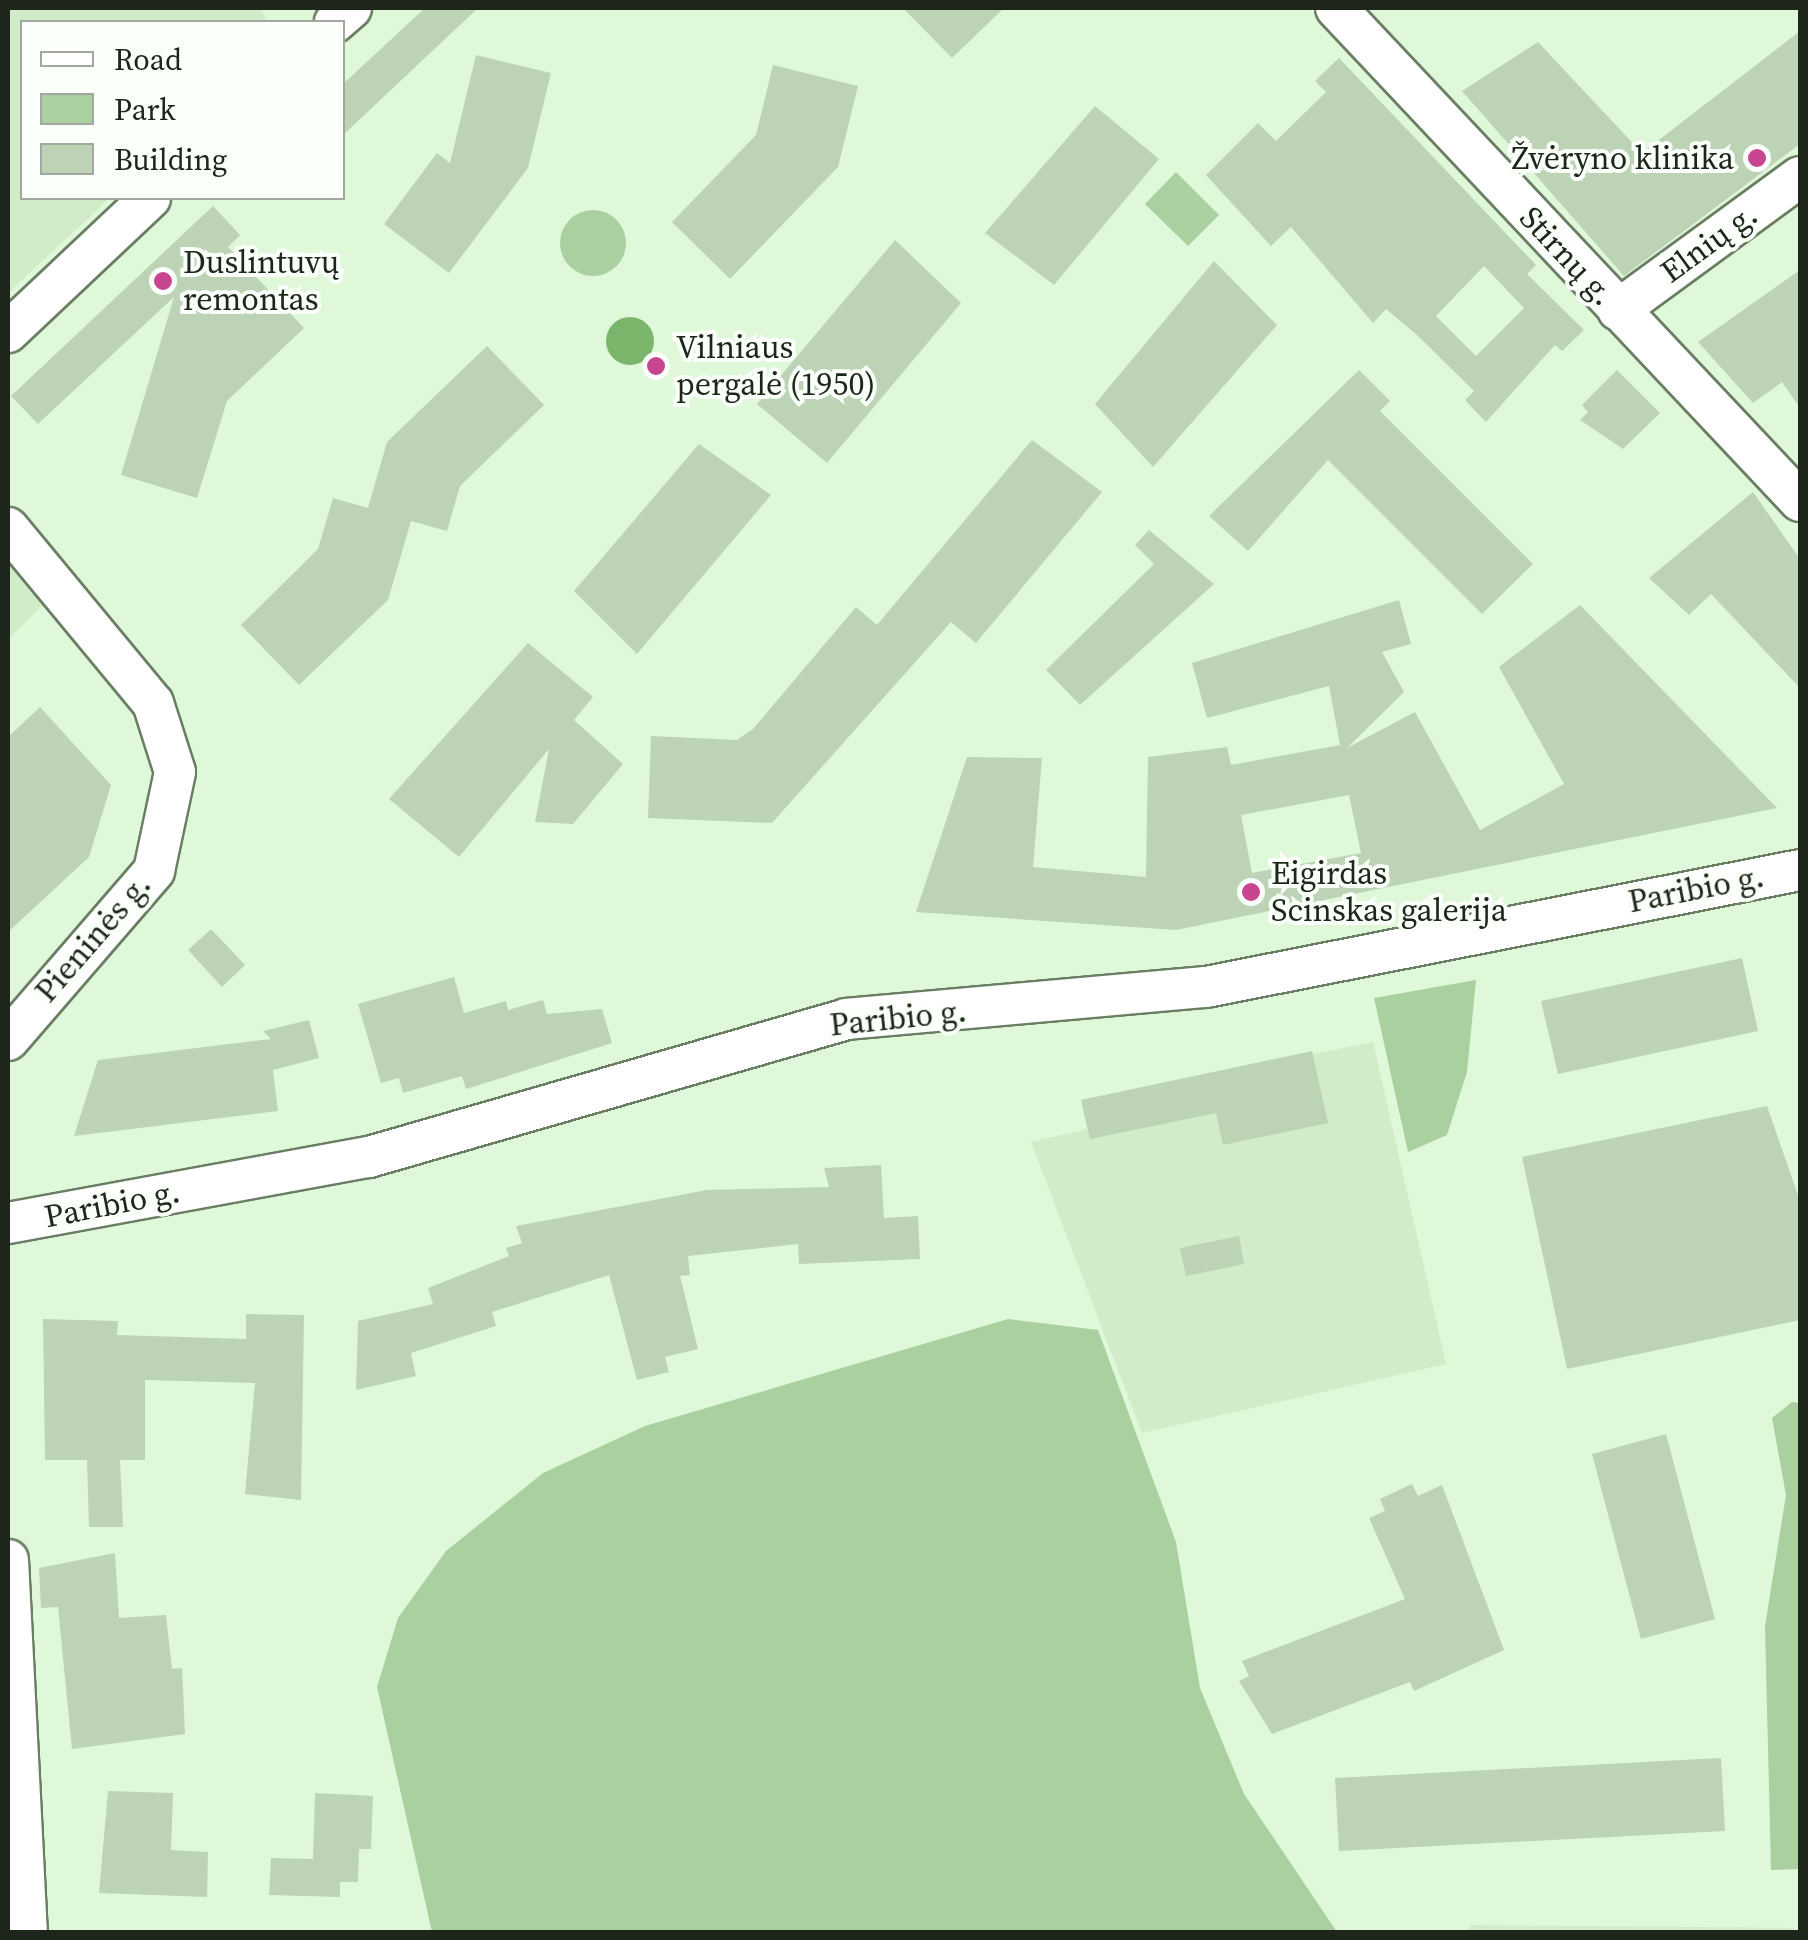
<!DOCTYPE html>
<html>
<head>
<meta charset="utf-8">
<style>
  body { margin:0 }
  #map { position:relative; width:1808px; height:1940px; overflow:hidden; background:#e0f8da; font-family:"Source Serif 4",serif }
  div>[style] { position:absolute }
  .built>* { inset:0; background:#d0ecc8 }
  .green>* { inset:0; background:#aad0a0 }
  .round { border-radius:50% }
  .water>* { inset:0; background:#7bb56b }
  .building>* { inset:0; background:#bcd3b6 }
  .roads { filter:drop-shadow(2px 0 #697e63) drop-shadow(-2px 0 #697e63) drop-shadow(0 2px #697e63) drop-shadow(0 -2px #697e63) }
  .street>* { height:40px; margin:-20px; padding:0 20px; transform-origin:20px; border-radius:20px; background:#fff }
  .dots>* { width:28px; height:28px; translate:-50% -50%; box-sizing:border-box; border:5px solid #fafff9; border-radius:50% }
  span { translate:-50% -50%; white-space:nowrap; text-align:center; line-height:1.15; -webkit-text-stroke:8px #fafff9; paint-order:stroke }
  .poi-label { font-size:32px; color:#1e261b }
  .right { translate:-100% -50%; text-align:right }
  .left { translate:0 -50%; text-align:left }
  .street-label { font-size:32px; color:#1e261b }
  .frame { position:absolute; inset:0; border:10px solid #1e261b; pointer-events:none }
  .legend { position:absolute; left:20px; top:20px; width:325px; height:180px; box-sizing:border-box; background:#fafff9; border:2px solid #a2a8a0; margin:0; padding:12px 18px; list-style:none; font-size:30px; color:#1e261b }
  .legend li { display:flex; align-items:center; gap:20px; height:50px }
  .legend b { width:50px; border:2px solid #a2a8a0 }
</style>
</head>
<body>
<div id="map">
  <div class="built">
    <div style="clip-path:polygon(8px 8px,259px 8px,269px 22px,22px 22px,22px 198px,110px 198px,8px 293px)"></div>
    <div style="clip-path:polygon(8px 548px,51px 596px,8px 640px)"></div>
    <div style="clip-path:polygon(1373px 1042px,1446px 1364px,1142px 1433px,1031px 1142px,1087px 1129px,1081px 1100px)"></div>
    <div style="clip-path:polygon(1470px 1925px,1794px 1928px,1797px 1932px,1468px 1932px)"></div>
  </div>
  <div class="green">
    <div style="clip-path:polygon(1176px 172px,1219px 215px,1188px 246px,1145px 204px)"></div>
    <div class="round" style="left:560px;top:210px;width:66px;height:66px"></div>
    <div style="clip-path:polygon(1476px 980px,1467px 1072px,1447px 1135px,1408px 1152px,1374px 998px)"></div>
    <div style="clip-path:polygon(1008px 1319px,1098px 1330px,1176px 1542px,1200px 1688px,1244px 1794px,1337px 1932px,432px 1932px,377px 1687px,398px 1618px,446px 1551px,543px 1473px,645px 1426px)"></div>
    <div style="clip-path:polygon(1792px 1402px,1800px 1403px,1800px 1869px,1771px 1870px,1765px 1626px,1786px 1495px,1772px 1418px)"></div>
  </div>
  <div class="water">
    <div class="round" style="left:606px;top:317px;width:48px;height:48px"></div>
  </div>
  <div class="building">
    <div style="clip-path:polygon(425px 8px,478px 8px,342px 136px,342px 85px)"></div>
    <div style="clip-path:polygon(903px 8px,1004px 8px,952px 58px)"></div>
    <div style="clip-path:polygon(1800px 31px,1800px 144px,1624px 276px,1462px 91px,1538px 42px,1642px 153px)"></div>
    <div style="clip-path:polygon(476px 55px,551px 73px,528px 168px,449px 273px,384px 224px,437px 153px,450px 163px)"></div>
    <div style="clip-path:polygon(evenodd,1339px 58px,1536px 265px,1527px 274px,1584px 330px,1562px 351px,1555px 345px,1486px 422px,1465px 400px,1474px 391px,1417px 335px,1386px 309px,1373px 323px,1291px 227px,1271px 246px,1206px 175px,1258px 123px,1276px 141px,1326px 92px,1315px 81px,1339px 58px,1484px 266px,1524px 308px,1476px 356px,1436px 316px,1484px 266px)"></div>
    <div style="clip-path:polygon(773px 65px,858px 86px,838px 167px,730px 279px,672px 222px,756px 135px)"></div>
    <div style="clip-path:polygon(1095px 106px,1159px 159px,1054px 285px,985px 233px)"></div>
    <div style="clip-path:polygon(213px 206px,240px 235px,228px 247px,304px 328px,227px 401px,197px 498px,121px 475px,174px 297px,38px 424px,11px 396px)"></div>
    <div style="clip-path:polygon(895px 240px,961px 303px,827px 463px,757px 404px)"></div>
    <div style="clip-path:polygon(1214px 261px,1277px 325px,1153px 467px,1095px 404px)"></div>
    <div style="clip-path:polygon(1800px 270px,1800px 408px,1782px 382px,1753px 403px,1698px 342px)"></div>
    <div style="clip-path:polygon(487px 346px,544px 405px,460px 486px,447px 531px,411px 521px,388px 600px,299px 685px,241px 625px,318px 549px,333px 498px,368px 508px,387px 442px)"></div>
    <div style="clip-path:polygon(1359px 370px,1390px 401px,1380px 411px,1533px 564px,1482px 614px,1328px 460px,1248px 551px,1209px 516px)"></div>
    <div style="clip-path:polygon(1617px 370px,1660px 413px,1623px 449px,1580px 420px,1588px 412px,1582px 405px)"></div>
    <div style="clip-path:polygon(1032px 440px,1102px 492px,976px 643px,951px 622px,772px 823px,648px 818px,651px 736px,737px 740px,753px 729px,856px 607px,877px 625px)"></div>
    <div style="clip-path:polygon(699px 444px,771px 495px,637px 654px,574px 591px)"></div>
    <div style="clip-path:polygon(1753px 492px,1800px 559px,1800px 688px,1711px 594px,1689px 615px,1649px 578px)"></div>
    <div style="clip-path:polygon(1149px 530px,1214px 584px,1080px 705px,1046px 670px,1154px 564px,1135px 545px)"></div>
    <div style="clip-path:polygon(evenodd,1399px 600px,1411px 644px,1382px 652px,1404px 692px,1347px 748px,1415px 712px,1480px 830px,1564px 784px,1499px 667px,1580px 605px,1777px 808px,1176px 930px,916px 912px,967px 757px,1042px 758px,1033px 867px,1146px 877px,1148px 757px,1227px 747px,1231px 765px,1340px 745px,1329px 686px,1207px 718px,1192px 663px,1399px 600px,1349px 795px,1361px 853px,1252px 873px,1241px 815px,1349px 795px)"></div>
    <div style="clip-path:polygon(528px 643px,593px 697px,574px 720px,623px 764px,573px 824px,535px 822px,549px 749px,459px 857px,389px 799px)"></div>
    <div style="clip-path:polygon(40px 707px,111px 785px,89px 857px,8px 932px,8px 737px)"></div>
    <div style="clip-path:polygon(211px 929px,245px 965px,222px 987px,188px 950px)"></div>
    <div style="clip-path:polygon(1742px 958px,1758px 1031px,1558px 1074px,1541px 1001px)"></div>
    <div style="clip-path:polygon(454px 977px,464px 1013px,506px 1001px,508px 1010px,543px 1000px,547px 1014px,602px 1009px,612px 1043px,466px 1089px,462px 1076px,403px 1093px,399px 1078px,381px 1083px,358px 1004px)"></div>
    <div style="clip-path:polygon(309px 1020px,319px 1058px,273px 1070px,278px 1111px,74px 1136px,98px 1060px,271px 1039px,263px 1031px)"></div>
    <div style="clip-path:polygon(1312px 1051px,1328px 1123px,1223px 1145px,1216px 1113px,1090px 1139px,1081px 1100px)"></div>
    <div style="clip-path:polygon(1767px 1106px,1800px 1201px,1800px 1320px,1567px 1369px,1522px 1157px)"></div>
    <div style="clip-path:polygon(881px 1165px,884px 1218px,918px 1216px,920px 1259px,799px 1264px,798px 1244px,688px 1256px,690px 1275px,680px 1276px,698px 1349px,665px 1357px,669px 1372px,637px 1380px,609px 1275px,492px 1312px,496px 1326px,411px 1353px,416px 1376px,356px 1390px,358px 1321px,433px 1304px,428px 1288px,509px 1256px,506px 1248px,522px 1243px,516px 1226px,707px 1190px,829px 1187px,824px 1168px)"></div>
    <div style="clip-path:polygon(1239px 1236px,1244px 1264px,1186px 1276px,1180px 1248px)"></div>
    <div style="clip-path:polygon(246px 1314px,304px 1315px,301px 1500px,245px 1494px,255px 1383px,145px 1380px,145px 1460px,120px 1460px,123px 1527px,89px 1527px,87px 1460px,45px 1460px,43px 1319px,118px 1321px,117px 1335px,246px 1339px)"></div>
    <div style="clip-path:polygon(1666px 1434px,1715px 1619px,1641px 1639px,1592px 1454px)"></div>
    <div style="clip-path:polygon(1412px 1484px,1418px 1496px,1442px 1485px,1504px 1650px,1414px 1691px,1410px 1682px,1272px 1734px,1239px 1681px,1249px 1676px,1242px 1661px,1405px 1599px,1369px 1518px,1385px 1511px,1380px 1499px)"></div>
    <div style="clip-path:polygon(115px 1553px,119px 1618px,166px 1615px,172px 1669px,182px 1668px,185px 1734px,72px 1749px,58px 1607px,41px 1608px,39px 1568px)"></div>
    <div style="clip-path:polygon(1721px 1758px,1725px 1831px,1339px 1851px,1335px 1778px)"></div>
    <div style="clip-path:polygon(108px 1791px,173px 1793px,171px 1850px,208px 1852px,207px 1897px,99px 1893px)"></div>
    <div style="clip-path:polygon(315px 1793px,373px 1796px,371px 1849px,359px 1849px,358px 1882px,340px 1882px,340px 1897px,269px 1895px,271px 1858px,313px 1859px)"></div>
  </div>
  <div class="roads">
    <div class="street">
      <div style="left:1336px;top:8px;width:677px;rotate:46.74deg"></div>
      <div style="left:335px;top:22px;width:21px;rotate:-41deg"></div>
      <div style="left:1618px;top:310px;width:225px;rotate:-36.2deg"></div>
      <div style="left:8px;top:332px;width:195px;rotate:-43.3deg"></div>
      <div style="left:8px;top:528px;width:227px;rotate:50.4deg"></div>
      <div style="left:153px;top:703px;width:72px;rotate:72.3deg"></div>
      <div style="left:175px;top:772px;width:101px;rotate:102deg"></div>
      <div style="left:154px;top:871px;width:223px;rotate:130.8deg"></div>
      <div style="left:8px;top:1223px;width:367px;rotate:-10.4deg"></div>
      <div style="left:369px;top:1157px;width:497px;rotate:-16.1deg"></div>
      <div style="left:846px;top:1019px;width:361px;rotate:-5.1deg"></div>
      <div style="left:1206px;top:987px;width:605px;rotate:-11.14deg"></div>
      <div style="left:8px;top:1560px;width:372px;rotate:87.1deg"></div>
    </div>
  </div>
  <div class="dots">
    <div style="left:1757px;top:158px;background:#c8468f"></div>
    <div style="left:163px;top:281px;background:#c8468f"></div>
    <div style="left:656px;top:366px;background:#c8468f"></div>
    <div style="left:1251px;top:892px;background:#c8468f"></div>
  </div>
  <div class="poi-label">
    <span class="right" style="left:1734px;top:158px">Žvėryno klinika</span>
    <span class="left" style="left:183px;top:281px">Duslintuvų<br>remontas</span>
    <span class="left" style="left:676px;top:366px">Vilniaus<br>pergalė (1950)</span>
    <span class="left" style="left:1271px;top:892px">Eigirdas<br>Scinskas galerija</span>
  </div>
  <div class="street-label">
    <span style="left:1709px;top:243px;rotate:-36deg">Elnių g.</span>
    <span style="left:1567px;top:256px;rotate:47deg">Stirnų g.</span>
    <span style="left:1696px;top:889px;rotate:-11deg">Paribio g.</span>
    <span style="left:93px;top:938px;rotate:-49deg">Pieninės g.</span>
    <span style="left:898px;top:1018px;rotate:-6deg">Paribio g.</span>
    <span style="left:112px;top:1204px;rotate:-11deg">Paribio g.</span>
  </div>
  <div class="frame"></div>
  <ul class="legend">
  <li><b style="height:12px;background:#fff"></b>Road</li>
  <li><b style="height:28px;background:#aad0a0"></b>Park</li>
  <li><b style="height:28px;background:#bcd3b6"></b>Building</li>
  </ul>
</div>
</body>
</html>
